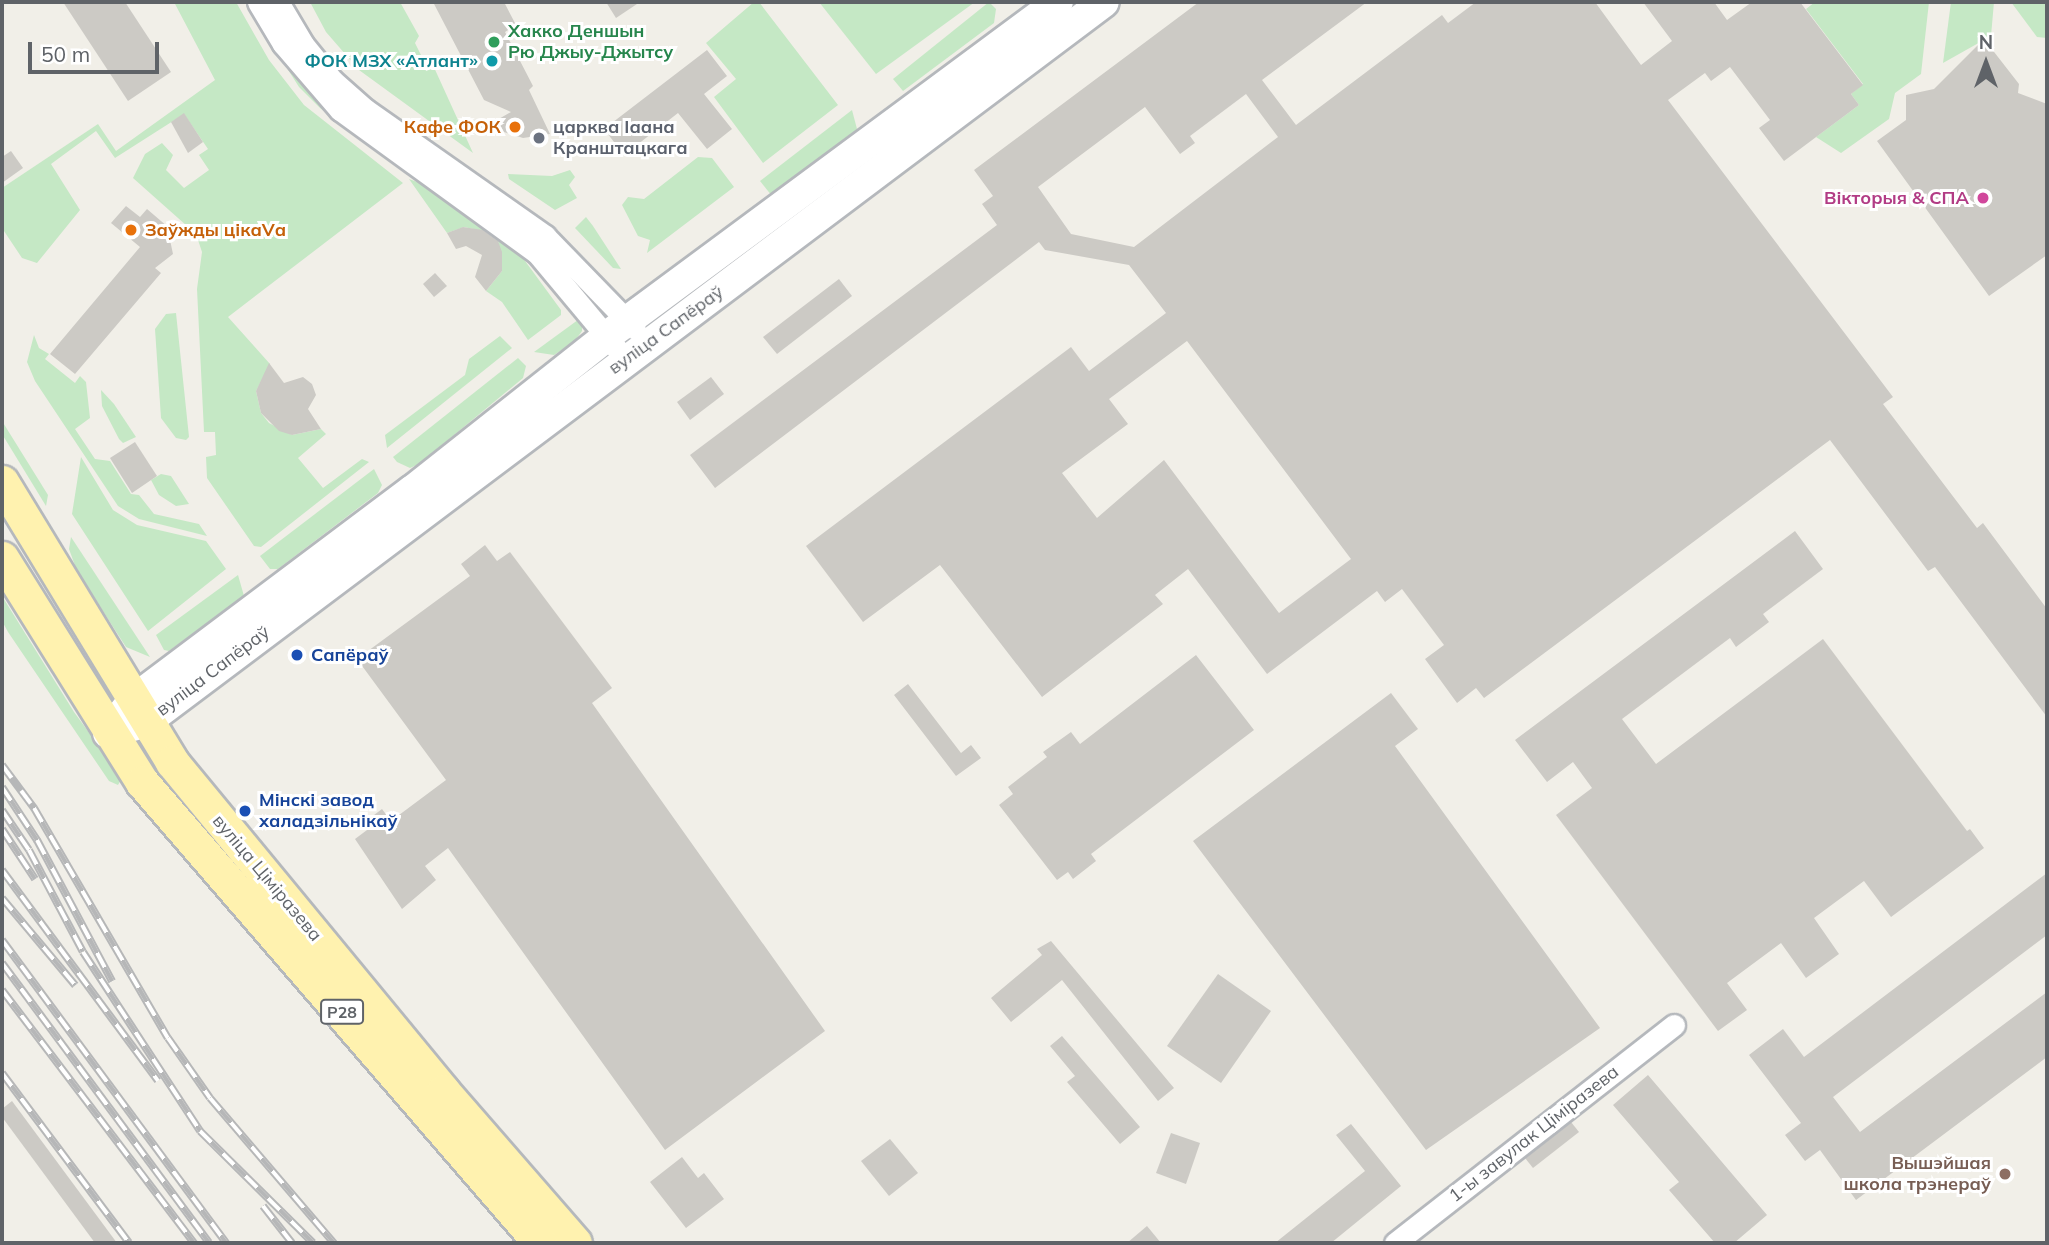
<!DOCTYPE html>
<html>
<head>
<meta charset="utf-8">
<style>
  body { margin:0 }
  #map { position:relative; width:2049px; height:1245px; overflow:hidden; background:#f1efe8; font-family:Mulish,sans-serif }
  div>[style] { position:absolute }
  .green>* { inset:0; background:#c5e8c5 }
  .building>* { inset:0; background:#cccac5 }
  .roads { filter:drop-shadow(2px 0 #b5b8bc) drop-shadow(-2px 0 #b5b8bc) drop-shadow(0 2px #b5b8bc) drop-shadow(0 -2px #b5b8bc) }
  .street>* { height:21px; margin:-10.5px; padding:0 10.5px; transform-origin:10.5px; border-radius:10.5px; background:#fff }
  .secondary>* { height:30px; margin:-15px; padding:0 15px; transform-origin:15px; border-radius:15px; background:#fff }
  .primary>* { height:33px; margin:-16.5px; padding:0 16.5px; transform-origin:16.5px; border-radius:16.5px; background:#fff2af }
  .rail>* { height:8px; margin-top:-4px; transform-origin:0; background:repeating-linear-gradient(90deg,#fff 0 16px,#b6b7b8 0 32px); box-sizing:border-box; border-block:2px solid #b6b7b8 }
  .dots>* { width:19px; height:19px; translate:-50% -50%; box-sizing:border-box; border:4px solid #fff; border-radius:50% }
  span { translate:-50% -50%; white-space:nowrap; text-align:center; line-height:1.15; -webkit-text-stroke:6px #fff; paint-order:stroke }
  .shield-label span { padding:2px 5px; background:#fff; border:2px solid; border-radius:5px; -webkit-text-stroke-width:0 }
  .shield-label { font-size:16px; color:#5f6368; font-weight:700 }
  .leisure-label { font-size:18px; color:#27864d; font-weight:700 }
  .left { translate:0 -50%; text-align:left }
  .culture-label { font-size:18px; color:#0d838f; font-weight:700 }
  .right { translate:-100% -50%; text-align:right }
  .food-label { font-size:18px; color:#c56008; font-weight:700 }
  .worship-label { font-size:18px; color:#5b616d; font-weight:700 }
  .hotel-label { font-size:18px; color:#b23c85; font-weight:700 }
  .street-label { font-size:18px; color:#5f6368 }
  .transit-label { font-size:18px; color:#164399; font-weight:700 }
  .education-label { font-size:18px; color:#785e54; font-weight:700 }
  .frame { position:absolute; inset:0; border:4px solid #5f6368; pointer-events:none }
  .north { position:absolute; left:1951px; top:28px; width:70px; height:70px; -webkit-text-stroke:5px #fff; paint-order:stroke; rotate:0deg; font-size:19px; font-weight:700; line-height:28px; text-align:center; color:#5f6368 }
  .north::after { content:''; display:block; margin:auto; width:24px; height:32px; background:#5f6368; clip-path:polygon(50% 0,100% 100%,50% 72%,0 100%) }
  .scale { position:absolute; left:28px; top:42px; width:131px; height:32px; box-sizing:border-box; border:4px solid #5f6368; border-top:0; padding-left:9px; font-size:21px; line-height:24px; white-space:nowrap; color:#5f6368; -webkit-text-stroke:5px #fff; paint-order:stroke }
</style>
</head>
<body>
<div id="map">
  <div class="green">
    <div style="clip-path:polygon(174px 2px,236px 2px,269px 60px,304px 105px,403px 183px,228px 317px,270px 364px,256px 391px,261px 413px,269px 423px,292px 435px,321px 429px,326px 434px,298px 458px,323px 488px,362px 459px,369px 462px,261px 547px,254px 546px,207px 478px,206px 457px,216px 455px,215px 432px,204px 432px,197px 289px,202px 252px,196px 234px,133px 178px,145px 154px,162px 143px,173px 155px,166px 170px,184px 188px,209px 170px,199px 155px,208px 149px,184px 114px,115px 158px,96px 131px,51px 164px,80px 210px,37px 263px,22px 258px,2px 228px,2px 188px,98px 124px,116px 151px,215px 80px)"></div>
    <div style="clip-path:polygon(245px 2px,251px 2px,283px 60px,321px 105px,404px 165px,402px 170px,320px 108px,299px 87px)"></div>
    <div style="clip-path:polygon(310px 2px,400px 2px,419px 36px,415px 43px,422px 57px,432px 63px,473px 153px,359px 70px,326px 32px)"></div>
    <div style="clip-path:polygon(754px 2px,759px 2px,838px 105px,763px 163px,714px 97px,736px 79px,706px 43px)"></div>
    <div style="clip-path:polygon(819px 2px,975px 2px,876px 74px)"></div>
    <div style="clip-path:polygon(989px 2px,996px 9px,994px 23px,903px 91px,893px 79px)"></div>
    <div style="clip-path:polygon(1815px 2px,1929px 2px,1921px 74px,1895px 93px,1889px 119px,1841px 153px,1816px 137px,1859px 105px,1851px 94px,1863px 84px,1806px 9px)"></div>
    <div style="clip-path:polygon(1951px 2px,1994px 2px,1991px 36px,1943px 63px)"></div>
    <div style="clip-path:polygon(2011px 2px,2047px 2px,2047px 38px,2037px 37px)"></div>
    <div style="clip-path:polygon(852px 110px,857px 129px,851px 137px,772px 196px,760px 181px)"></div>
    <div style="clip-path:polygon(698px 157px,712px 158px,734px 187px,647px 253px,650px 240px,638px 236px,622px 205px,628px 197px,644px 199px)"></div>
    <div style="clip-path:polygon(570px 170px,575px 177px,569px 185px,577px 198px,555px 210px,509px 179px,508px 174px,552px 176px)"></div>
    <div style="clip-path:polygon(409px 179px,420px 183px,488px 232px,464px 227px,447px 233px)"></div>
    <div style="clip-path:polygon(586px 217px,593px 226px,621px 269px,613px 268px,575px 228px)"></div>
    <div style="clip-path:polygon(498px 241px,517px 250px,561px 310px,561px 315px,528px 340px,502px 302px,486px 291px,502px 271px)"></div>
    <div style="clip-path:polygon(176px 313px,189px 437px,186px 440px,176px 438px,161px 418px,155px 329px,166px 314px)"></div>
    <div style="clip-path:polygon(582px 317px,582px 331px,574px 342px,554px 355px,534px 352px)"></div>
    <div style="clip-path:polygon(34px 335px,39px 348px,49px 354px,45px 359px,75px 383px,80px 376px,86px 382px,90px 418px,75px 429px,95px 459px,110px 461px,131px 494px,139px 495px,154px 514px,199px 524px,207px 536px,139px 519px,118px 506px,35px 381px,27px 362px)"></div>
    <div style="clip-path:polygon(500px 336px,512px 348px,387px 448px,385px 435px,465px 375px,469px 359px)"></div>
    <div style="clip-path:polygon(518px 358px,526px 366px,523px 378px,419px 464px,410px 468px,397px 462px,393px 457px)"></div>
    <div style="clip-path:polygon(101px 390px,114px 404px,136px 437px,123px 443px,119px 439px,102px 406px)"></div>
    <div style="clip-path:polygon(2px 421px,48px 495px,46px 506px,2px 434px)"></div>
    <div style="clip-path:polygon(81px 457px,113px 510px,137px 525px,206px 541px,226px 569px,148px 631px,72px 514px)"></div>
    <div style="clip-path:polygon(374px 469px,382px 485px,378px 493px,278px 569px,270px 569px,260px 556px)"></div>
    <div style="clip-path:polygon(161px 474px,171px 476px,189px 504px,176px 506px,159px 495px,151px 480px)"></div>
    <div style="clip-path:polygon(71px 537px,150px 657px,126px 647px,77px 571px,69px 549px)"></div>
    <div style="clip-path:polygon(238px 575px,244px 596px,169px 651px,164px 650px,156px 635px)"></div>
    <div style="clip-path:polygon(2px 596px,74px 712px,122px 778px,118px 785px,109px 781px,8px 632px,2px 621px)"></div>
  </div>
  <div class="building">
    <div style="clip-path:polygon(63px 2px,125px 2px,171px 72px,128px 101px)"></div>
    <div style="clip-path:polygon(433px 2px,504px 2px,516px 25px,505px 32px,533px 86px,529px 90px,550px 134px,523px 138px,504px 132px,497px 120px,511px 112px,484px 100px)"></div>
    <div style="clip-path:polygon(606px 2px,640px 2px,616px 18px)"></div>
    <div style="clip-path:polygon(evenodd,1199px 2px,1367px 2px,1262px 80px,1296px 125px,1442px 15px,1448px 23px,1476px 2px,1595px 2px,1641px 65px,1672px 41px,1643px 2px,1714px 2px,1727px 20px,1752px 2px,1800px 2px,1863px 85px,1851px 94px,1859px 105px,1784px 161px,1759px 128px,1770px 120px,1730px 67px,1711px 81px,1705px 73px,1668px 100px,1893px 397px,1883px 404px,1977px 528px,1983px 523px,2047px 609px,2047px 717px,1935px 567px,1928px 571px,1830px 440px,1484px 698px,1476px 688px,1457px 703px,1425px 659px,1444px 645px,1402px 589px,1385px 602px,1377px 591px,1267px 674px,1188px 569px,1155px 595px,1163px 604px,1042px 697px,940px 565px,863px 622px,806px 546px,1071px 347px,1089px 371px,1166px 313px,1129px 265px,1045px 250px,1039px 242px,715px 488px,690px 455px,997px 225px,982px 204px,993px 196px,974px 170px,1199px 2px,1246px 94px,1278px 137px,1134px 247px,1071px 234px,1038px 187px,1145px 107px,1180px 154px,1195px 143px,1190px 136px,1246px 94px,1199px 2px,1187px 341px,1351px 559px,1279px 613px,1164px 460px,1097px 518px,1062px 473px,1128px 424px,1109px 399px,1187px 341px)"></div>
    <div style="clip-path:polygon(1984px 39px,2019px 84px,2018px 93px,2047px 104px,2047px 255px,1989px 296px,1877px 141px,1906px 120px,1906px 95px,1934px 89px)"></div>
    <div style="clip-path:polygon(707px 50px,727px 76px,704px 94px,732px 129px,707px 149px,678px 113px,624px 155px,604px 129px)"></div>
    <div style="clip-path:polygon(184px 113px,203px 142px,188px 153px,171px 122px)"></div>
    <div style="clip-path:polygon(11px 151px,23px 168px,2px 183px,2px 157px)"></div>
    <div style="clip-path:polygon(126px 206px,140px 217px,147px 209px,175px 233px,170px 240px,173px 254px,155px 268px,161px 273px,75px 374px,50px 354px,140px 247px,111px 223px)"></div>
    <div style="clip-path:polygon(463px 227px,483px 230px,498px 241px,502px 252px,502px 271px,486px 291px,475px 277px,482px 255px,466px 246px,456px 249px,447px 233px)"></div>
    <div style="clip-path:polygon(435px 273px,447px 286px,434px 297px,423px 284px)"></div>
    <div style="clip-path:polygon(839px 279px,852px 296px,777px 354px,763px 337px)"></div>
    <div style="clip-path:polygon(269px 363px,284px 383px,303px 377px,312px 384px,316px 395px,308px 409px,321px 429px,292px 435px,279px 431px,261px 413px,256px 391px)"></div>
    <div style="clip-path:polygon(711px 377px,724px 394px,690px 420px,677px 402px)"></div>
    <div style="clip-path:polygon(135px 442px,157px 476px,132px 493px,110px 458px)"></div>
    <div style="clip-path:polygon(1795px 531px,1823px 569px,1763px 614px,1769px 622px,1736px 647px,1730px 638px,1622px 719px,1656px 764px,1823px 639px,1967px 831px,1970px 829px,1984px 848px,1891px 917px,1864px 881px,1814px 918px,1839px 954px,1806px 978px,1781px 943px,1727px 983px,1747px 1010px,1718px 1031px,1556px 815px,1592px 788px,1573px 762px,1547px 782px,1515px 740px)"></div>
    <div style="clip-path:polygon(485px 545px,497px 561px,510px 552px,612px 688px,592px 703px,825px 1031px,665px 1150px,448px 848px,425px 866px,436px 880px,402px 909px,355px 839px,371px 827px,366px 821px,382px 809px,391px 821px,446px 780px,357px 659px,470px 576px,461px 564px)"></div>
    <div style="clip-path:polygon(1196px 655px,1254px 730px,1091px 854px,1096px 861px,1073px 879px,1068px 872px,1057px 880px,999px 805px,1013px 794px,1008px 787px,1047px 757px,1043px 752px,1071px 732px,1080px 744px)"></div>
    <div style="clip-path:polygon(908px 684px,961px 753px,971px 745px,981px 758px,956px 776px,894px 695px)"></div>
    <div style="clip-path:polygon(1391px 693px,1418px 729px,1395px 746px,1600px 1028px,1426px 1150px,1193px 841px)"></div>
    <div style="clip-path:polygon(2047px 873px,2047px 935px,1833px 1097px,1860px 1132px,2047px 992px,2047px 1057px,1856px 1200px,1820px 1150px,1805px 1161px,1785px 1135px,1801px 1123px,1749px 1055px,1783px 1029px,1804px 1057px)"></div>
    <div style="clip-path:polygon(1051px 941px,1174px 1088px,1158px 1101px,1062px 980px,1011px 1022px,991px 998px,1042px 955px,1037px 949px)"></div>
    <div style="clip-path:polygon(1218px 974px,1271px 1011px,1221px 1083px,1167px 1046px)"></div>
    <div style="clip-path:polygon(1062px 1036px,1140px 1127px,1120px 1144px,1067px 1082px,1075px 1076px,1050px 1046px)"></div>
    <div style="clip-path:polygon(1648px 1075px,1767px 1215px,1734px 1243px,1715px 1243px,1669px 1190px,1679px 1182px,1613px 1105px)"></div>
    <div style="clip-path:polygon(12px 1101px,117px 1243px,95px 1243px,2px 1117px,2px 1109px)"></div>
    <div style="clip-path:polygon(1571px 1122px,1579px 1132px,1533px 1168px,1525px 1158px)"></div>
    <div style="clip-path:polygon(1351px 1124px,1401px 1186px,1331px 1243px,1275px 1243px,1365px 1171px,1336px 1135px)"></div>
    <div style="clip-path:polygon(1171px 1133px,1200px 1143px,1186px 1184px,1156px 1173px)"></div>
    <div style="clip-path:polygon(890px 1139px,918px 1173px,889px 1196px,861px 1161px)"></div>
    <div style="clip-path:polygon(682px 1157px,698px 1178px,704px 1173px,724px 1199px,686px 1228px,650px 1182px)"></div>
    <div style="clip-path:polygon(1147px 1226px,1161px 1243px,1127px 1243px)"></div>
  </div>
  <div class="roads">
    <div class="street">
      <div style="left:258px;top:2px;width:49px;rotate:59.2deg"></div>
      <div style="left:283px;top:44px;width:87px;rotate:49.2deg"></div>
      <div style="left:340px;top:110px;width:243px;rotate:36deg"></div>
      <div style="left:537px;top:253px;width:139px;rotate:50.2deg"></div>
      <div style="left:278px;top:2px;width:49px;rotate:59.2deg"></div>
      <div style="left:303px;top:44px;width:48px;rotate:51deg"></div>
      <div style="left:333px;top:81px;width:44px;rotate:41.3deg"></div>
      <div style="left:366px;top:110px;width:219px;rotate:35.1deg"></div>
      <div style="left:545px;top:236px;width:129px;rotate:45.9deg"></div>
      <div style="left:1395px;top:1243px;width:354px;rotate:-38deg"></div>
    </div>
    <div class="secondary">
      <div style="left:119px;top:718px;width:23px;rotate:-52deg"></div>
      <div style="left:133px;top:700px;width:350px;rotate:-36.9deg"></div>
      <div style="left:413px;top:490px;width:248px;rotate:-38.4deg"></div>
      <div style="left:607px;top:336px;width:561px;rotate:-36.52deg"></div>
      <div style="left:108px;top:733px;width:40px;rotate:-16deg"></div>
      <div style="left:146px;top:722px;width:1198px;rotate:-36.93deg"></div>
    </div>
    <div class="primary">
      <div style="left:2px;top:482px;width:328px;rotate:58.7deg"></div>
      <div style="left:172px;top:762px;width:426px;rotate:50.5deg"></div>
      <div style="left:443px;top:1091px;width:201px;rotate:49deg"></div>
      <div style="left:2px;top:558px;width:264px;rotate:58deg"></div>
      <div style="left:142px;top:782px;width:609px;rotate:49.19deg"></div>
    </div>
  </div>
  <div class="rail">
    <div style="left:2px;top:765px;width:54px;rotate:53.3deg"></div>
    <div style="left:34px;top:808px;width:266px;rotate:59.8deg"></div>
    <div style="left:168px;top:1038px;width:73px;rotate:55deg"></div>
    <div style="left:210px;top:1098px;width:191px;rotate:49.5deg"></div>
    <div style="left:2px;top:787px;width:64px;rotate:56.6deg"></div>
    <div style="left:37px;top:840px;width:160px;rotate:62deg"></div>
    <div style="left:2px;top:810px;width:48px;rotate:56deg"></div>
    <div style="left:29px;top:850px;width:115px;rotate:62.1deg"></div>
    <div style="left:83px;top:952px;width:214px;rotate:56.8deg"></div>
    <div style="left:200px;top:1131px;width:159px;rotate:44.7deg"></div>
    <div style="left:2px;top:829px;width:60px;rotate:56.6deg"></div>
    <div style="left:2px;top:870px;width:262px;rotate:53.5deg"></div>
    <div style="left:2px;top:898px;width:114px;rotate:50deg"></div>
    <div style="left:2px;top:940px;width:377px;rotate:53.5deg"></div>
    <div style="left:2px;top:963px;width:348px;rotate:53.5deg"></div>
    <div style="left:2px;top:990px;width:318px;rotate:52.8deg"></div>
    <div style="left:2px;top:1073px;width:212px;rotate:53.2deg"></div>
    <div style="left:263px;top:1206px;width:47px;rotate:51.9deg"></div>
  </div>
  <div class="dots">
    <div style="left:494px;top:42px;background:#2e9e5b"></div>
    <div style="left:492px;top:61px;background:#0f9aa8"></div>
    <div style="left:515px;top:127px;background:#e8710a"></div>
    <div style="left:539px;top:138px;background:#6b7280"></div>
    <div style="left:1983px;top:198px;background:#d1479c"></div>
    <div style="left:131px;top:230px;background:#e8710a"></div>
    <div style="left:297px;top:655px;background:#1a4fb4"></div>
    <div style="left:245px;top:811px;background:#1a4fb4"></div>
    <div style="left:2005px;top:1174px;background:#8d6e63"></div>
  </div>
  <div class="shield-label">
    <span style="left:342px;top:1012px">Р28</span>
  </div>
  <div class="leisure-label">
    <span class="left" style="left:508px;top:42px">Хакко Деншын<br>Рю Джыу-Джытсу</span>
  </div>
  <div class="culture-label">
    <span class="right" style="left:478px;top:61px">ФОК МЗХ «Атлант»</span>
  </div>
  <div class="food-label">
    <span class="right" style="left:501px;top:127px">Кафе ФОК</span>
    <span class="left" style="left:145px;top:230px">Заўжды цікаVа</span>
  </div>
  <div class="worship-label">
    <span class="left" style="left:553px;top:138px">царква Іаана<br>Кранштацкага</span>
  </div>
  <div class="hotel-label">
    <span class="right" style="left:1969px;top:198px">Вікторыя &amp; СПА</span>
  </div>
  <div class="street-label">
    <span style="left:666px;top:330px;rotate:-36deg">вуліца Сапёраў</span>
    <span style="left:213px;top:671px;rotate:-37deg">вуліца Сапёраў</span>
    <span style="left:267px;top:878px;rotate:50deg">вуліца Ціміразева</span>
    <span style="left:1534px;top:1134px;rotate:-38deg">1-ы завулак Ціміразева</span>
  </div>
  <div class="transit-label">
    <span class="left" style="left:311px;top:655px">Сапёраў</span>
    <span class="left" style="left:259px;top:811px">Мінскі завод<br>халадзільнікаў</span>
  </div>
  <div class="education-label">
    <span class="right" style="left:1991px;top:1174px">Вышэйшая<br>школа трэнераў</span>
  </div>
  <div class="frame"></div>
  <div class="north">N</div>
  <div class="scale">50 m</div>
</div>
</body>
</html>
